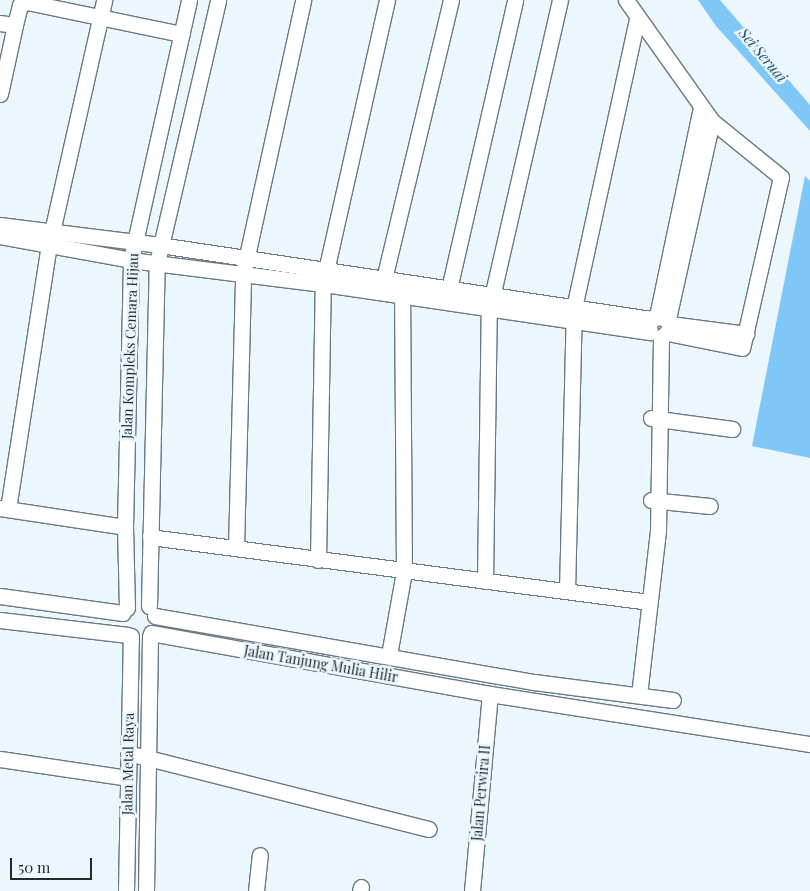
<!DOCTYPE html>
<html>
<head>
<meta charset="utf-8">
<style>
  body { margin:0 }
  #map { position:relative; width:810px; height:891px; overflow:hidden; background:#ebf6fd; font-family:"Playfair Display",serif }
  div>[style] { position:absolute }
  .water>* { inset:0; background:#7fc7f6 }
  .roads { filter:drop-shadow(1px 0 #697985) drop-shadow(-1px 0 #697985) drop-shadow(0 1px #697985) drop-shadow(0 -1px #697985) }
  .minor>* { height:15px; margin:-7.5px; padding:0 7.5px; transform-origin:7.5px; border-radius:7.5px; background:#fff }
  span { translate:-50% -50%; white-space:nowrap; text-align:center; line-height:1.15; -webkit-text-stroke:5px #ebf6fd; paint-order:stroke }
  .street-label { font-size:14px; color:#232a2e }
  .water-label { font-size:15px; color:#1c5373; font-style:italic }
  .scale { position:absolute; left:10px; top:858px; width:82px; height:22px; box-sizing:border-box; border:2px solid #232a2e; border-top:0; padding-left:6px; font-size:15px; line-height:18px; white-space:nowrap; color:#232a2e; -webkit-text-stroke:4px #ebf6fd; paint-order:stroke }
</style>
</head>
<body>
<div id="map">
  <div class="water">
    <div style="clip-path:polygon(698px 0,720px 0,810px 105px,810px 131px,716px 26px)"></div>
    <div style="clip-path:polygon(805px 176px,810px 181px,810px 458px,752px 446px)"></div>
  </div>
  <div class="roads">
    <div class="minor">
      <div style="left:626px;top:0;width:148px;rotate:54.6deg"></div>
      <div style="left:712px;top:121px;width:89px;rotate:39.1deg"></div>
      <div style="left:781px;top:177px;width:175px;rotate:102.8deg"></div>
      <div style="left:742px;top:348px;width:76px;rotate:-168.5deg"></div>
      <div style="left:0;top:23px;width:15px;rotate:8deg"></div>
      <div style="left:15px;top:25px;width:21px;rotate:-76deg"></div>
      <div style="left:20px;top:5px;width:8px;rotate:-23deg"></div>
      <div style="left:27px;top:2px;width:158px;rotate:11.7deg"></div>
      <div style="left:0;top:94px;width:71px;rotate:-77.7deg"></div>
      <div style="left:0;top:225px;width:154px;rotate:7.1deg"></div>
      <div style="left:153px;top:244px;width:504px;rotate:8.56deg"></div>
      <div style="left:0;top:236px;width:140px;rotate:10.3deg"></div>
      <div style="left:138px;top:261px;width:186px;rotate:7.1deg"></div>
      <div style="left:323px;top:284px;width:331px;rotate:8.4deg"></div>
      <div style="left:384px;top:279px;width:287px;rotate:-76.5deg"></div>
      <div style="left:449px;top:289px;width:296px;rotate:-77.1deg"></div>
      <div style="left:657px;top:316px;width:214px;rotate:-78.1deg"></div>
      <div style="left:668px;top:319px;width:203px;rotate:-77.5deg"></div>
      <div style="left:670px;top:324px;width:77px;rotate:7.5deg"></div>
      <div style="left:648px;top:328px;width:11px;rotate:-68deg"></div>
      <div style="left:652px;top:318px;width:14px;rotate:-4deg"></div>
      <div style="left:666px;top:317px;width:13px;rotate:72deg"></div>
      <div style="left:670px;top:329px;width:11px;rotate:135deg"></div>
      <div style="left:651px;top:418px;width:82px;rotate:7.7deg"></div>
      <div style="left:651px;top:500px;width:59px;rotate:5.8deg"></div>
      <div style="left:0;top:508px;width:126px;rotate:8.6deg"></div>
      <div style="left:8px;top:509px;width:267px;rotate:-81.2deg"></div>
      <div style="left:49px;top:245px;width:251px;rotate:-77.3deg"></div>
      <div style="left:150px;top:537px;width:503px;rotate:7.42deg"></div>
      <div style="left:236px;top:548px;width:274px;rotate:-88.5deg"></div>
      <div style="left:243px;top:274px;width:280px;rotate:-77.6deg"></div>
      <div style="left:318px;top:560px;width:276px;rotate:-89deg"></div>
      <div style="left:323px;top:284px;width:291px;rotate:-77.3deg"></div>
      <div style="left:485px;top:581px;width:271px;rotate:-89.2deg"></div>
      <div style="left:489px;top:310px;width:318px;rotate:-77.1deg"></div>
      <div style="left:567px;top:591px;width:283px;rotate:-88.6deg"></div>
      <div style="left:574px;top:308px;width:296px;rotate:-77.7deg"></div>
      <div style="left:0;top:596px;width:124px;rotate:7.9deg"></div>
      <div style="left:149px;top:606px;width:343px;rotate:-88.7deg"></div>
      <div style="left:157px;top:263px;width:270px;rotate:-76.9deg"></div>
      <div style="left:127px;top:608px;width:81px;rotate:-91.4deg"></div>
      <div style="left:125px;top:527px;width:267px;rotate:-88.7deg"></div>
      <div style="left:131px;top:260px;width:266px;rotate:-77.4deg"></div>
      <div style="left:155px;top:616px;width:385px;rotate:9.9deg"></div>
      <div style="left:534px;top:682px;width:140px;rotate:7.4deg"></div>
      <div style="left:0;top:620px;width:129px;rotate:6.7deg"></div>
      <div style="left:151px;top:633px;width:344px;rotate:10.2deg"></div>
      <div style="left:490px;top:694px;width:324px;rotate:8.9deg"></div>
      <div style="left:389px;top:655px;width:84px;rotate:-79.8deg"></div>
      <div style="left:404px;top:572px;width:284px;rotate:-90.4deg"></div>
      <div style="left:639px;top:695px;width:166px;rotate:-83.4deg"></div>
      <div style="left:658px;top:530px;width:192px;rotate:-89.1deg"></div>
      <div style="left:128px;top:753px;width:310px;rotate:14.2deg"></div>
      <div style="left:0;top:759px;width:129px;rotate:8.4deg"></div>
      <div style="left:126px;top:891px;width:255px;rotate:-88.9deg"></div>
      <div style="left:146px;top:891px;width:255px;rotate:-89.1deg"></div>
      <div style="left:256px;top:891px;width:36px;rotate:-84deg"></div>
      <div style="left:360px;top:891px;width:4px;rotate:-76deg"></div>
      <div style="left:472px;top:891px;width:198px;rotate:-84.8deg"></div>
    </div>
  </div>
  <div class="street-label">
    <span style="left:130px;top:346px;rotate:-88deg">Jalan Kompleks Cemara Hijau</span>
    <span style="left:321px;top:664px;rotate:10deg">Jalan Tanjung Mulia Hilir</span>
    <span style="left:128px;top:764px;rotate:-89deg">Jalan Metal Raya</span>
    <span style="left:481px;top:793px;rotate:-85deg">Jalan Perwira II</span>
  </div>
  <div class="water-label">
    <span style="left:763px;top:55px;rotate:50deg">Sei Seruai</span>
  </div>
  <div class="scale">50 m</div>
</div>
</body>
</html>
